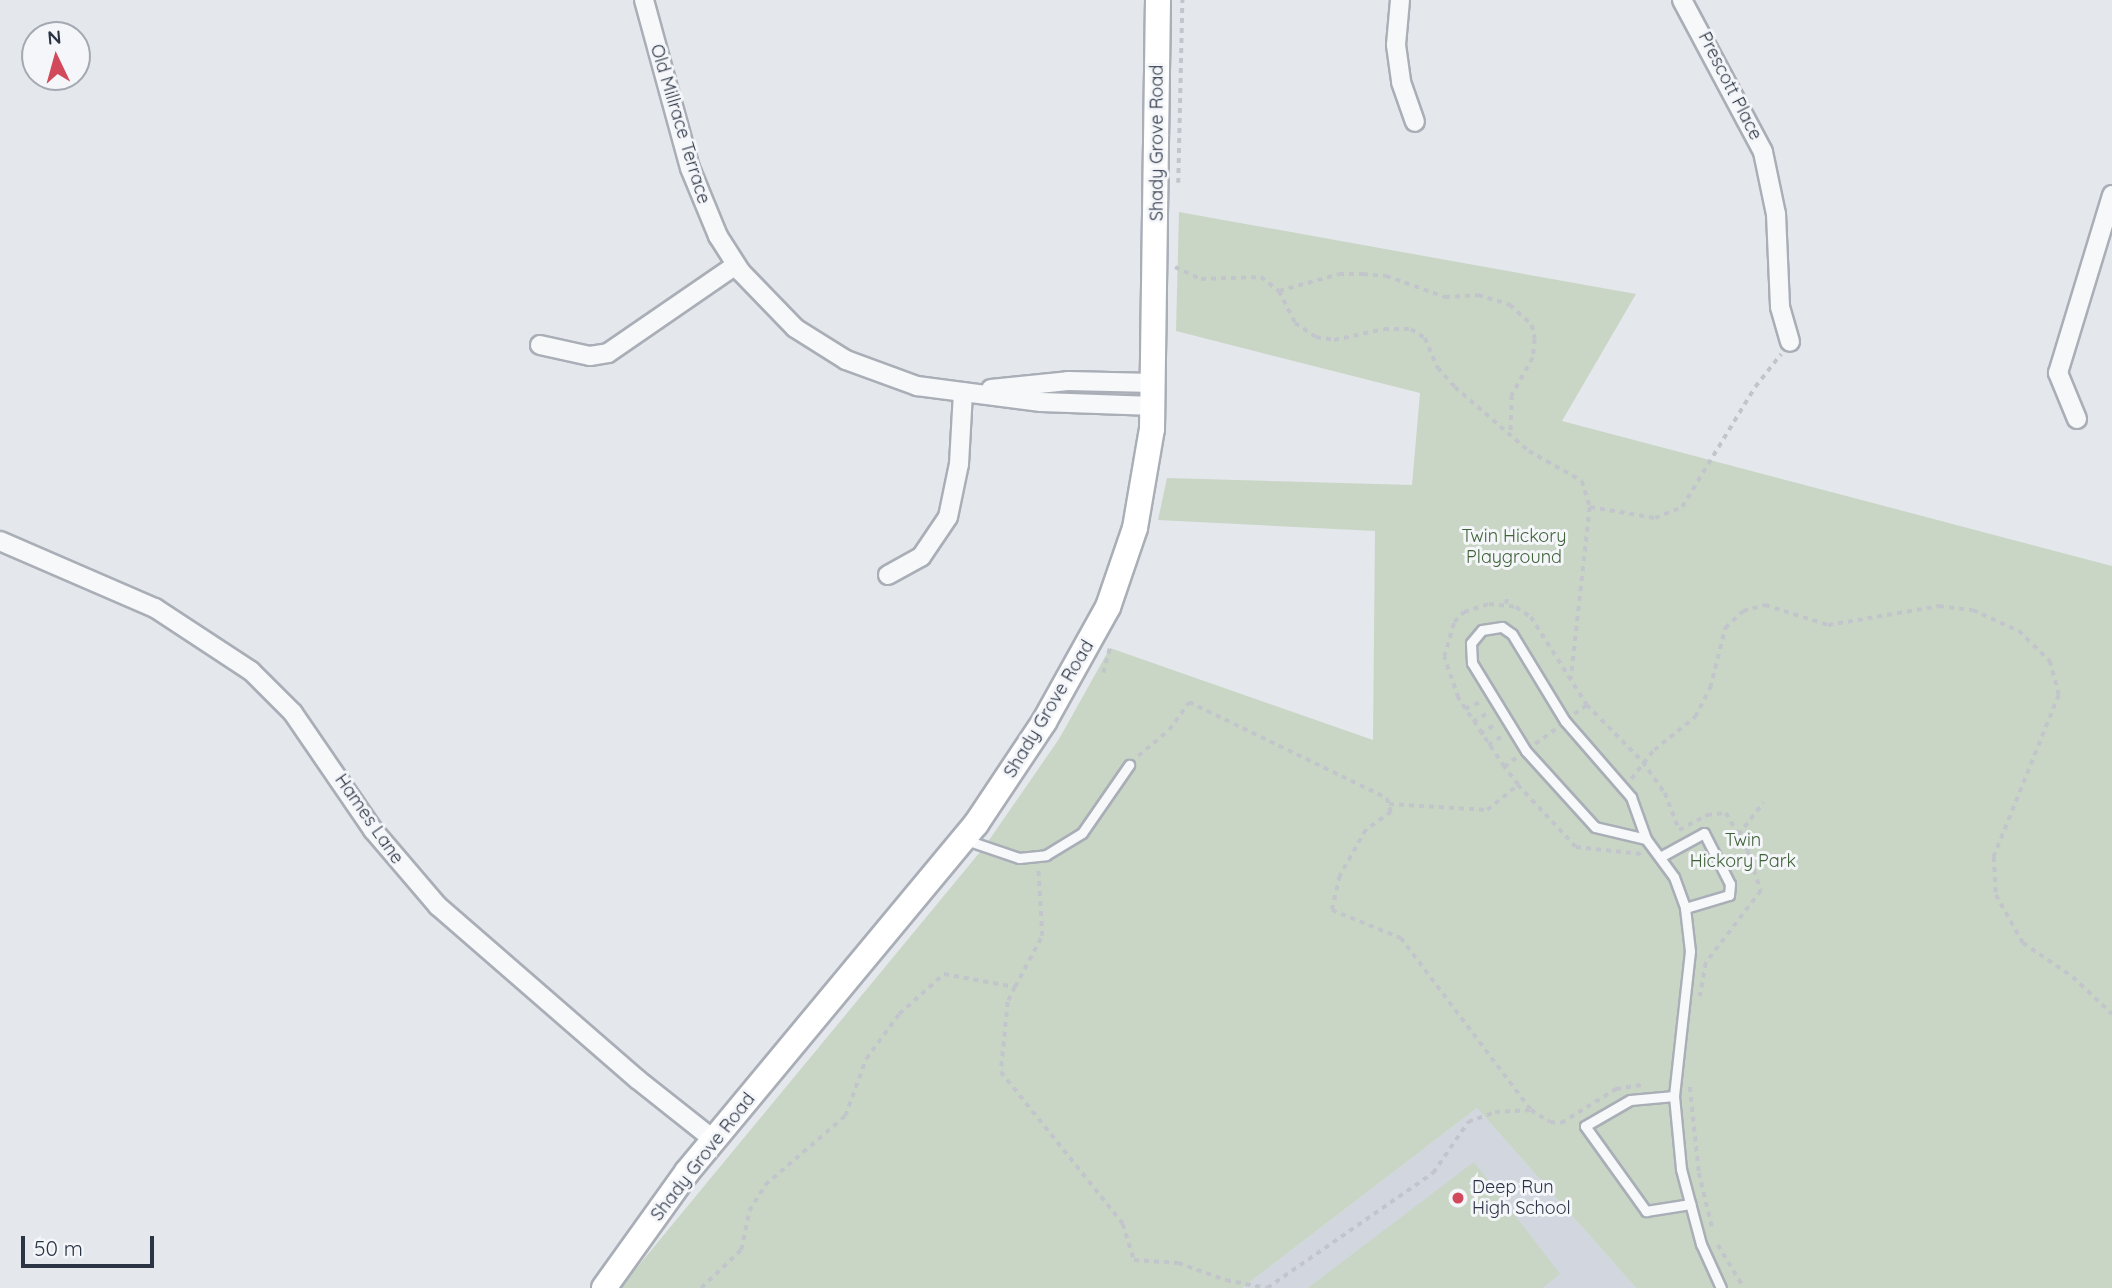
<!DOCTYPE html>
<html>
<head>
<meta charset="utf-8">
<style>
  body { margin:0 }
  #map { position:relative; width:2112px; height:1288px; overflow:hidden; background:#e4e7ec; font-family:Quicksand,sans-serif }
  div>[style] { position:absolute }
  .built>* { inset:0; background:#d2d6de }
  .green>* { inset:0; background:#c9d6c5 }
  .path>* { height:3.5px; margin-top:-1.75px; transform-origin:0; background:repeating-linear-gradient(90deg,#c2c5cb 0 5px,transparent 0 10px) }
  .roads { filter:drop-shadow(2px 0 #a9aeb7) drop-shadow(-2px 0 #a9aeb7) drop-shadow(0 2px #a9aeb7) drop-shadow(0 -2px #a9aeb7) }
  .service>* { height:9px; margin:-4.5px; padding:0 4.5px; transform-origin:4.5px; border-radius:4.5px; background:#f7f8fa }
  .minor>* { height:18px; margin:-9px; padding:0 9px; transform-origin:9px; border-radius:9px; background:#f7f8fa }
  .secondary>* { height:24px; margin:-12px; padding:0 12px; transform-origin:12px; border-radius:12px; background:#fff }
  .dots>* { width:19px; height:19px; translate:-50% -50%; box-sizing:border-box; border:4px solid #f4f6f9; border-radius:50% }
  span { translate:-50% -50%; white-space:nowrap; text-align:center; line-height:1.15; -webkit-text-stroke:6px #f4f6f9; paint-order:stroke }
  .street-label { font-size:18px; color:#2b3445 }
  .park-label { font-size:18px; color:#3f6138 }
  .poi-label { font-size:18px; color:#2b3445 }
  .left { translate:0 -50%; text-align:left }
  .north { position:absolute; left:21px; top:21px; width:70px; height:70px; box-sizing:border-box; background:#f4f6f9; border:2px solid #a4a8b1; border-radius:50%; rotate:355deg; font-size:19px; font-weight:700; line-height:28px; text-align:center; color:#2b3445 }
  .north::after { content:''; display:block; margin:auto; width:24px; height:32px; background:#d1495b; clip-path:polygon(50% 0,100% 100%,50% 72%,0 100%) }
  .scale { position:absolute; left:21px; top:1236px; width:133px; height:32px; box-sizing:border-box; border:4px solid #2b3445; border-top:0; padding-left:9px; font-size:21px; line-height:24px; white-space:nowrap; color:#2b3445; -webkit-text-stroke:5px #f4f6f9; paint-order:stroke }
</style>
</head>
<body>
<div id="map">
  <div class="built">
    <div style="clip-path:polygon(1477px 1108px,1636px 1288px,1242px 1288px)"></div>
  </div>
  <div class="green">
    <div style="clip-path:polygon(1179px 212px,1636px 294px,1562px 421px,2112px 566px,2112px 1288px,1636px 1288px,1477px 1108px,1242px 1288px,620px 1288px,985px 846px,1059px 739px,1110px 648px,1373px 740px,1375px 531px,1158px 520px,1167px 478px,1412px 485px,1420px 393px,1176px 331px)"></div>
    <div style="clip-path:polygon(1474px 1162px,1560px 1274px,1542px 1288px,1308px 1288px)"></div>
  </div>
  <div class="path">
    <div style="left:1178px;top:183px;width:183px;rotate:-88.7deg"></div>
    <div style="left:1175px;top:267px;width:29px;rotate:25deg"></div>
    <div style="left:1201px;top:279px;width:60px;rotate:-1.9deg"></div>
    <div style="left:1261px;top:277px;width:23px;rotate:38deg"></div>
    <div style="left:1279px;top:291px;width:36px;rotate:63deg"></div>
    <div style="left:1295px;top:323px;width:25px;rotate:34deg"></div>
    <div style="left:1316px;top:337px;width:18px;rotate:9deg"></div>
    <div style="left:1334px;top:340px;width:51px;rotate:-12.4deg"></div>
    <div style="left:1384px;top:329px;width:27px"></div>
    <div style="left:1411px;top:329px;width:17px;rotate:33deg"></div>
    <div style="left:1425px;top:338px;width:33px;rotate:67deg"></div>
    <div style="left:1438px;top:368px;width:25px;rotate:48deg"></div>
    <div style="left:1455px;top:387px;width:98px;rotate:40.9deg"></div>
    <div style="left:1529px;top:451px;width:61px;rotate:29.5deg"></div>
    <div style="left:1582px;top:481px;width:27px;rotate:73deg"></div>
    <div style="left:1590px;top:507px;width:173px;rotate:96.3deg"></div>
    <div style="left:1279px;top:291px;width:62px;rotate:-15.8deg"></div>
    <div style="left:1339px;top:274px;width:24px"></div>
    <div style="left:1363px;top:274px;width:23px;rotate:5deg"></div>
    <div style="left:1386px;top:276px;width:63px;rotate:19.6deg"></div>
    <div style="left:1445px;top:297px;width:33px;rotate:-3deg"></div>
    <div style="left:1478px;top:295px;width:34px;rotate:17deg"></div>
    <div style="left:1510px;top:305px;width:30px;rotate:42deg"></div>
    <div style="left:1532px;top:325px;width:14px;rotate:78deg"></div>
    <div style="left:1535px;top:339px;width:19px;rotate:96deg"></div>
    <div style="left:1533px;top:358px;width:43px;rotate:119.6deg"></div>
    <div style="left:1512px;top:395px;width:38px;rotate:92deg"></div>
    <div style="left:1590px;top:507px;width:66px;rotate:9.6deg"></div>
    <div style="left:1655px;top:518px;width:29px;rotate:-22deg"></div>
    <div style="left:1682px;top:507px;width:140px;rotate:-58.7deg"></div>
    <div style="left:1755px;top:387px;width:42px;rotate:-51.8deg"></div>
    <div style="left:1506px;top:604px;width:10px;rotate:-84deg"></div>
    <div style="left:1103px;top:673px;width:27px;rotate:-75deg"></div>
    <div style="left:1465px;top:709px;width:19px;rotate:-25deg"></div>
    <div style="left:1574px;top:714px;width:16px;rotate:-35deg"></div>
    <div style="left:1473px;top:722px;width:19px;rotate:-32deg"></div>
    <div style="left:1480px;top:734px;width:19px;rotate:-32deg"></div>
    <div style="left:1535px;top:744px;width:27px;rotate:-36deg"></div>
    <div style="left:1488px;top:745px;width:19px;rotate:-32deg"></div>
    <div style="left:1138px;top:756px;width:40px;rotate:-40deg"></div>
    <div style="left:1169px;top:730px;width:34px;rotate:-54deg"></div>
    <div style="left:1189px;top:702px;width:220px;rotate:25.9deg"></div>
    <div style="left:1387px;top:798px;width:15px;rotate:74deg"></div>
    <div style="left:1391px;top:812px;width:31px;rotate:144deg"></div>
    <div style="left:1366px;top:830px;width:53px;rotate:119.5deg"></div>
    <div style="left:1340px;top:876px;width:35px;rotate:103deg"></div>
    <div style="left:1332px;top:910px;width:74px;rotate:22.1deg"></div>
    <div style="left:1401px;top:938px;width:216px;rotate:52.9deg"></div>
    <div style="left:1531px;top:1110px;width:22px;rotate:32deg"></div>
    <div style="left:1550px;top:1122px;width:11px;rotate:5deg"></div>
    <div style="left:1561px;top:1123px;width:65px;rotate:-31.7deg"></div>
    <div style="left:1616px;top:1089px;width:30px;rotate:-9deg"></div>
    <div style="left:1504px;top:767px;width:83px;rotate:-123.7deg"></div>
    <div style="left:1458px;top:698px;width:43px;rotate:-108.9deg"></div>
    <div style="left:1444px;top:657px;width:36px;rotate:-74deg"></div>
    <div style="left:1454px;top:622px;width:14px;rotate:-45deg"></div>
    <div style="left:1464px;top:612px;width:26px;rotate:-18deg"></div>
    <div style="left:1489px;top:604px;width:27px;rotate:6deg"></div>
    <div style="left:1516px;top:607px;width:18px;rotate:34deg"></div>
    <div style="left:1531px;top:617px;width:104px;rotate:57.5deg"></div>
    <div style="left:1587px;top:705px;width:80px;rotate:45.5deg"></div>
    <div style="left:1643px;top:762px;width:38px;rotate:55deg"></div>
    <div style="left:1665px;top:793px;width:40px;rotate:69deg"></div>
    <div style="left:1679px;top:830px;width:32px;rotate:-28deg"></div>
    <div style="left:1707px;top:815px;width:19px;rotate:-6deg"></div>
    <div style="left:1726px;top:813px;width:44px;rotate:59.9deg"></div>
    <div style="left:1748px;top:851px;width:42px;rotate:72deg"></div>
    <div style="left:1761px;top:891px;width:91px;rotate:127.4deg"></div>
    <div style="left:1706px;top:963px;width:34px;rotate:100deg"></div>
    <div style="left:1631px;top:779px;width:37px;rotate:-52deg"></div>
    <div style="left:1654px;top:750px;width:53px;rotate:-38.8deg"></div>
    <div style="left:1695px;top:717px;width:33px;rotate:-63deg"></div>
    <div style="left:1710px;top:688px;width:62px;rotate:-76deg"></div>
    <div style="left:1725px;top:628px;width:25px;rotate:-43deg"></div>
    <div style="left:1743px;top:611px;width:23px;rotate:-15deg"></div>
    <div style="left:1765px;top:605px;width:66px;rotate:17.6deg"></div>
    <div style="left:1828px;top:625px;width:113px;rotate:-9.7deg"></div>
    <div style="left:1939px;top:606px;width:34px;rotate:7deg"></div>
    <div style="left:1973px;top:610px;width:51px;rotate:24.5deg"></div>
    <div style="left:2019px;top:631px;width:43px;rotate:44.1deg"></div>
    <div style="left:2050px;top:661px;width:35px;rotate:75deg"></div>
    <div style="left:2059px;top:695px;width:175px;rotate:111.9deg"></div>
    <div style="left:1994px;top:857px;width:38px;rotate:87deg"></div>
    <div style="left:1996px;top:895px;width:55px;rotate:60.6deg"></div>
    <div style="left:2023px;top:943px;width:60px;rotate:34.2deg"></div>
    <div style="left:2073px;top:977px;width:54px;rotate:43.5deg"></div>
    <div style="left:1518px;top:785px;width:85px;rotate:46.9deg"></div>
    <div style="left:1576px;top:847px;width:66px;rotate:6.1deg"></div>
    <div style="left:1389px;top:804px;width:98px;rotate:3.5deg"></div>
    <div style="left:1487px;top:810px;width:40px;rotate:-39deg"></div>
    <div style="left:1518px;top:785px;width:23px;rotate:-128deg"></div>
    <div style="left:1504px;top:767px;width:15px;rotate:-37deg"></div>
    <div style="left:1738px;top:835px;width:41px;rotate:-52deg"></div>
    <div style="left:1015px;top:987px;width:58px;rotate:-62.1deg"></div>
    <div style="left:1042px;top:936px;width:69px;rotate:-93.3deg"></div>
    <div style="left:1690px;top:1087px;width:86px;rotate:84deg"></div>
    <div style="left:1699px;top:1173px;width:60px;rotate:76.4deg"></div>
    <div style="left:1718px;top:1245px;width:50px;rotate:58.8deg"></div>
    <div style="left:701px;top:1288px;width:55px;rotate:-43.5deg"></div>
    <div style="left:741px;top:1250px;width:40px;rotate:-78deg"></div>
    <div style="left:749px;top:1211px;width:31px;rotate:-58deg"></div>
    <div style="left:765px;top:1185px;width:106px;rotate:-40.8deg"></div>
    <div style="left:845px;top:1116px;width:61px;rotate:-69.8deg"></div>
    <div style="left:866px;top:1059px;width:56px;rotate:-53.7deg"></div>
    <div style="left:899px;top:1014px;width:60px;rotate:-41.6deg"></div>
    <div style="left:944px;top:974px;width:72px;rotate:10.4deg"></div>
    <div style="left:1015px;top:987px;width:17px;rotate:115deg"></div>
    <div style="left:1008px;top:1002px;width:70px;rotate:95.7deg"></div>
    <div style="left:1001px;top:1072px;width:195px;rotate:51.2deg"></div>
    <div style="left:1123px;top:1224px;width:38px;rotate:73deg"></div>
    <div style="left:1134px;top:1260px;width:44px;rotate:3.9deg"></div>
    <div style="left:1178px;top:1263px;width:51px;rotate:19.5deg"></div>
    <div style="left:1226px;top:1280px;width:41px;rotate:11.3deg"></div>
    <div style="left:1267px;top:1288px;width:202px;rotate:-34.7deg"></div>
    <div style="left:1433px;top:1173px;width:62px;rotate:-55.5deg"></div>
    <div style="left:1468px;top:1122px;width:29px;rotate:-20deg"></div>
    <div style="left:1495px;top:1112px;width:36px;rotate:-3deg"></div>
  </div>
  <div class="roads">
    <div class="service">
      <div style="left:1646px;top:839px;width:52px;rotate:-166.8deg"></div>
      <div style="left:1595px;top:827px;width:103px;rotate:-132.2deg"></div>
      <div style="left:1526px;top:751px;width:103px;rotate:-121.5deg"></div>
      <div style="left:1472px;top:663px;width:20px;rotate:-93deg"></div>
      <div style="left:1471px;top:643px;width:17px;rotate:-50deg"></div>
      <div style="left:1482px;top:630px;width:20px;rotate:-9deg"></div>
      <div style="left:1502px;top:627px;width:12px;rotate:35deg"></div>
      <div style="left:1512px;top:634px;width:102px;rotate:58.7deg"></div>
      <div style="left:1565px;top:721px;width:101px;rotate:49deg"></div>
      <div style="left:1631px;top:797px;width:45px;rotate:70.3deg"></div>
      <div style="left:1646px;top:839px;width:47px;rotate:53.6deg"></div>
      <div style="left:1674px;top:877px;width:33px;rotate:70deg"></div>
      <div style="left:1685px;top:908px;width:43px;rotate:83.4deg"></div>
      <div style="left:1690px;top:951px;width:146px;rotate:96.3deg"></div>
      <div style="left:1674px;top:1096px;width:73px;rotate:84.5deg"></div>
      <div style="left:1681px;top:1169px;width:78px;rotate:75.1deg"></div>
      <div style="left:1701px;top:1244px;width:48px;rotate:65.6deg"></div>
      <div style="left:966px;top:840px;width:56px;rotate:18.8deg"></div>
      <div style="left:1019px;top:858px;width:27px;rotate:-6deg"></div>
      <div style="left:1046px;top:855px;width:42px;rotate:-31.4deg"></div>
      <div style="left:1082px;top:833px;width:83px;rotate:-55.3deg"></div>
      <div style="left:1660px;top:857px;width:50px;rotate:-28.6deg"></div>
      <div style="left:1704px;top:833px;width:57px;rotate:63deg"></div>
      <div style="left:1730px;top:884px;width:11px;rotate:95deg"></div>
      <div style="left:1729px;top:895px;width:46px;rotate:163.5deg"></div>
      <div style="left:1674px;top:1096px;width:44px;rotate:174.8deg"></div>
      <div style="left:1630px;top:1100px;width:52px;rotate:150deg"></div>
      <div style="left:1585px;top:1126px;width:105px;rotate:54.3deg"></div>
      <div style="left:1646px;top:1211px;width:45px;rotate:-9deg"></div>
    </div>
    <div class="minor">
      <div style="left:644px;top:0;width:174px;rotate:74.7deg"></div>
      <div style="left:690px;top:168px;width:74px;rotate:67.6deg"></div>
      <div style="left:718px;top:236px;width:43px;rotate:57.4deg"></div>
      <div style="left:741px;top:272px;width:78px;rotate:46deg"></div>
      <div style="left:795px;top:328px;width:60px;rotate:32.1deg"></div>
      <div style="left:846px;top:360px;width:76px;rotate:20.1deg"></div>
      <div style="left:917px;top:386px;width:125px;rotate:7.4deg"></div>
      <div style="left:1041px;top:402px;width:113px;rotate:2deg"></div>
      <div style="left:1400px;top:0;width:45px;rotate:95.1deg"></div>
      <div style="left:1396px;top:45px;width:37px;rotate:82deg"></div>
      <div style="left:1401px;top:82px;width:42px;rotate:70.7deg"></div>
      <div style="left:1682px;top:0;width:172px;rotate:61.9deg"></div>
      <div style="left:1763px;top:152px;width:63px;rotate:78.2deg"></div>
      <div style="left:1776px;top:214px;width:93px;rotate:87.5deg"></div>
      <div style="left:1780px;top:307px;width:36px;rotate:74deg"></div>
      <div style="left:540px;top:345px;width:51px;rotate:12.4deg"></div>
      <div style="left:590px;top:356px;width:18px;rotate:-9deg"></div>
      <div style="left:608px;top:353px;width:155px;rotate:-34.5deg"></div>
      <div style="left:991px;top:389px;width:77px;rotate:-5.9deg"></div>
      <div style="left:1068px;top:381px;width:86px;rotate:1.3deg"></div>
      <div style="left:2077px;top:419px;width:50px;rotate:-112.4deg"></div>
      <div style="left:2058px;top:373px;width:186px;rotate:-73.1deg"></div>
      <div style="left:0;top:541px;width:169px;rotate:23.4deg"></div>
      <div style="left:155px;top:608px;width:115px;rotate:33.3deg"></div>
      <div style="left:251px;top:671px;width:59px;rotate:45deg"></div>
      <div style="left:293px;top:713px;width:142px;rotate:55.6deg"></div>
      <div style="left:373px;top:830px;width:100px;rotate:49.5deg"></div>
      <div style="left:438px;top:906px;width:264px;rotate:41deg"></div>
      <div style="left:637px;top:1079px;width:98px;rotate:38.4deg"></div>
      <div style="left:888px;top:575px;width:38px;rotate:-29deg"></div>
      <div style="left:921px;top:557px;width:48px;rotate:-56deg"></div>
      <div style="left:948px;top:517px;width:54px;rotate:-78.3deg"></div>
      <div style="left:959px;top:464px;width:72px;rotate:-86.8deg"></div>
    </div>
    <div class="secondary">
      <div style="left:604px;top:1288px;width:143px;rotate:-54.4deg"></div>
      <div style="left:687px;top:1172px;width:452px;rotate:-50.3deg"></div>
      <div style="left:976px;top:824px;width:123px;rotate:-56.3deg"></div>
      <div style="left:1044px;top:722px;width:132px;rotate:-60.9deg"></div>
      <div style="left:1108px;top:607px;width:83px;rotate:-71.1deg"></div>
      <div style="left:1135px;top:528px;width:100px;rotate:-80.3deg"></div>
      <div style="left:1152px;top:429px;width:429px;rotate:-89.2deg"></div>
    </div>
  </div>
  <div class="dots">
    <div style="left:1458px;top:1198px;background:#d1495b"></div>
  </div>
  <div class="street-label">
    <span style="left:1730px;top:86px;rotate:63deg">Prescott Place</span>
    <span style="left:680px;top:124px;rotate:73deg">Old Millrace Terrace</span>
    <span style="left:1157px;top:143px;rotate:-90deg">Shady Grove Road</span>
    <span style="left:1049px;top:709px;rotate:-59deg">Shady Grove Road</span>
    <span style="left:369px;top:819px;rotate:55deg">Hames Lane</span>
    <span style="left:703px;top:1157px;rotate:-52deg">Shady Grove Road</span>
  </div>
  <div class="park-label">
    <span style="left:1514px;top:547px">Twin Hickory<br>Playground</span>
    <span style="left:1743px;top:851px">Twin<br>Hickory Park</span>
  </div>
  <div class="poi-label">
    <span class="left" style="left:1472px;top:1198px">Deep Run<br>High School</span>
  </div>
  <div class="north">N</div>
  <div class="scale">50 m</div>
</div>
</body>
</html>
